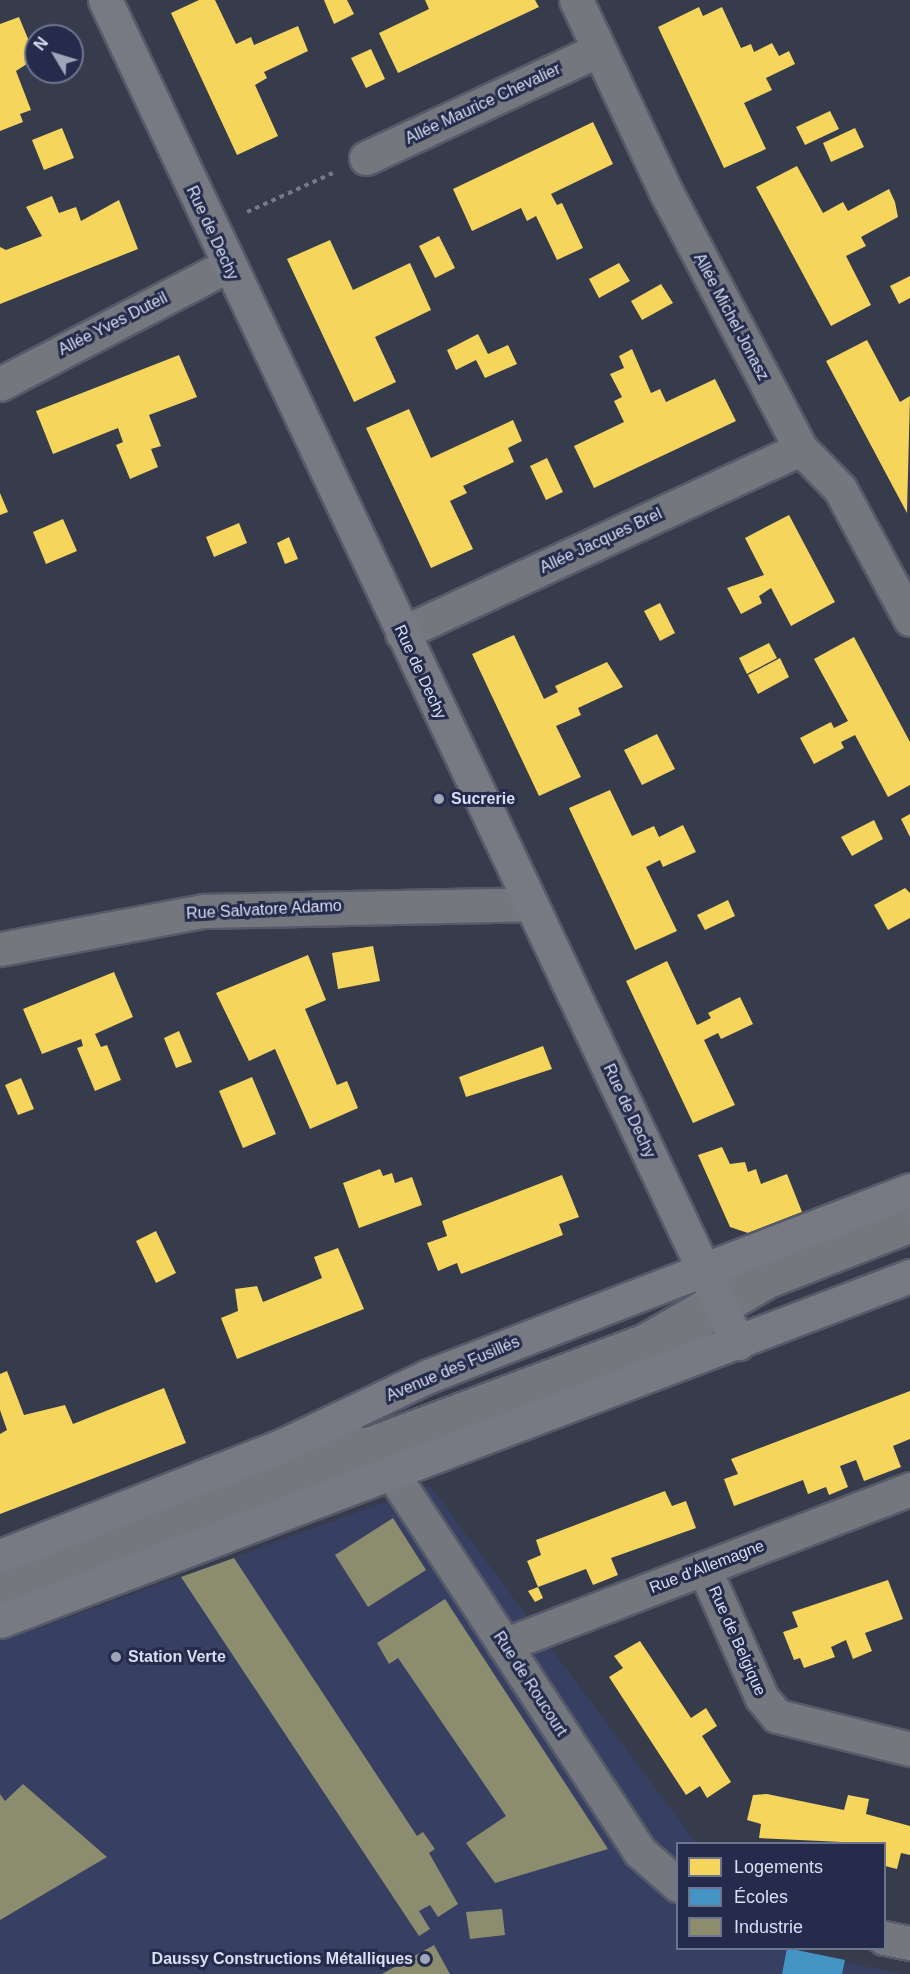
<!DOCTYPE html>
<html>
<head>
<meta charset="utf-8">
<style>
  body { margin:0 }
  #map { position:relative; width:910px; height:1974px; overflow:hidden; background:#373c4d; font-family:Helvetica,sans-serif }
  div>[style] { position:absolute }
  .built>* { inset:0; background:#374063 }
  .homes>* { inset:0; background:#f6d55c }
  .schools>* { inset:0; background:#4393c3 }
  .industry>* { inset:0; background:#8c8c6e }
  .path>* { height:4px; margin-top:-2px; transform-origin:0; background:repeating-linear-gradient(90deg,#787a83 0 4.5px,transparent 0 9px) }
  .roads { filter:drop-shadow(2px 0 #565a69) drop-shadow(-2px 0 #565a69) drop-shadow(0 2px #565a69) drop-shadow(0 -2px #565a69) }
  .lane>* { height:24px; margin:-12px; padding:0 12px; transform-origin:12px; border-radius:12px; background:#74777e }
  .street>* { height:33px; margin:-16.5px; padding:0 16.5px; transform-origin:16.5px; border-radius:16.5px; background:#74777e }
  .secondary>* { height:33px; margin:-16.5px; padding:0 16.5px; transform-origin:16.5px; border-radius:16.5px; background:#777983 }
  .dots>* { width:16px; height:16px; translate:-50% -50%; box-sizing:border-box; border:3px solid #252c4b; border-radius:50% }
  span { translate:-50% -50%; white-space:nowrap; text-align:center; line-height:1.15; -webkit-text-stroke:6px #252c4b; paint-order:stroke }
  .street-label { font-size:16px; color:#d9dff3 }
  .poi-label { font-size:16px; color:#d9dff3; font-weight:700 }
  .left { translate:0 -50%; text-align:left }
  .right { translate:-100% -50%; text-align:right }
  .legend { position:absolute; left:676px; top:1842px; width:210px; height:108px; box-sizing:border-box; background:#252c4b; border:2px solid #6d748e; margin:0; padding:8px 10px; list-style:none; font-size:18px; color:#d9dff3 }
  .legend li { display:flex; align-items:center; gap:12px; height:30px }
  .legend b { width:30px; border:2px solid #6d748e }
  .north { position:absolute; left:24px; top:24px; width:60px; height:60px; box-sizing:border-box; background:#252c4b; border:2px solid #6d748e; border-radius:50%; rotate:308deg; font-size:16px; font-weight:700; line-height:24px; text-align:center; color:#d9dff3 }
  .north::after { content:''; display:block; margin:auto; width:21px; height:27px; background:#a0a6b9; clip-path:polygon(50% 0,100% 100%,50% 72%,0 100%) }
</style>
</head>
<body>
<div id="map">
  <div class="built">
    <div style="clip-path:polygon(430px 1486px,696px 1843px,678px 1844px,678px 1948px,777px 1949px,903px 1974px,0 1974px,0 1642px)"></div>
  </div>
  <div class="homes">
    <div style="clip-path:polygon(199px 0,215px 0,236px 44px,251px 37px,254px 45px,298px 26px,308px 51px,264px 72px,267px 78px,255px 85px,278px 136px,237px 155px,171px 13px)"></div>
    <div style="clip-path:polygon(324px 0,347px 0,354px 14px,334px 24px)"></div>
    <div style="clip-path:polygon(425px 0,535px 0,539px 7px,398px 73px,379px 33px,429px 9px)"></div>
    <div style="clip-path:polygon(699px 7px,703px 16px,722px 7px,741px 48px,751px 44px,754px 52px,772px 43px,779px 56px,789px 51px,795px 64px,766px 78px,772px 90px,744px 103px,766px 149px,724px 168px,658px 27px)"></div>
    <div style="clip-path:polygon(19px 17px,36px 58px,16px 71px,31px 110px,20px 114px,23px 122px,0 131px,0 24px)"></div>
    <div style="clip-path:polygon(371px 49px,385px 79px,366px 88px,351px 58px)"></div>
    <div style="clip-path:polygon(830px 111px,839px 129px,805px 145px,796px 127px)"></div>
    <div style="clip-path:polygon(593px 122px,613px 164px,551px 194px,557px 205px,562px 203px,583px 248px,557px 260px,536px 216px,527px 221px,521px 208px,472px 231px,453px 189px)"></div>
    <div style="clip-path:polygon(62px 128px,74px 158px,44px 170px,32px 140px)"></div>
    <div style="clip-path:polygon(855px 128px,864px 147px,831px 162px,823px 143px)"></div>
    <div style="clip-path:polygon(797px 166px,823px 213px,843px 202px,848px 211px,889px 189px,895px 202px,898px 217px,861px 237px,866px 246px,846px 256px,871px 305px,831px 326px,756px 187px)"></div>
    <div style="clip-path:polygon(52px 196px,59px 213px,76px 207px,81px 221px,119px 200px,138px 249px,0 304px,0 247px,6px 250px,42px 236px,26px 207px)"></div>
    <div style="clip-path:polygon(439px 236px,455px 268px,435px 278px,419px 246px)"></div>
    <div style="clip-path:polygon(330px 240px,353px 290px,410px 263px,431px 310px,375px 337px,396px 382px,354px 402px,287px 259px)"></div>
    <div style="clip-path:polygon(619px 263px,630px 281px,599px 298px,589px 279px)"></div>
    <div style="clip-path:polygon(910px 276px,910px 298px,899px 304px,890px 286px)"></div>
    <div style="clip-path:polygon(661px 284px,673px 303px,642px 320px,631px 301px)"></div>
    <div style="clip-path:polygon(478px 334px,488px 354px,508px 345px,517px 364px,485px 378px,476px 360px,456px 370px,447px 350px)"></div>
    <div style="clip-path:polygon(867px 340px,900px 402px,910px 396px,907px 513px,826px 361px)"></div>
    <div style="clip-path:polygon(632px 349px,651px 393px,660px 389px,666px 402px,715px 379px,736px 421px,594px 488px,574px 446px,624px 422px,614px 401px,622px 397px,610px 374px,624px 368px,619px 356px)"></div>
    <div style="clip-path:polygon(179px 355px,197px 397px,149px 415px,161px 446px,151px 449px,158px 467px,130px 479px,116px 445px,123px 442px,118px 428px,53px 454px,36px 411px)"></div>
    <div style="clip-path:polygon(409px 409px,431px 458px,513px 420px,522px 441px,508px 448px,514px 462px,463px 486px,467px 493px,450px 501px,473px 549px,431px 568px,366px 428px)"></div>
    <div style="clip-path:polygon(547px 458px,563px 492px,546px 500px,530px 466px)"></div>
    <div style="clip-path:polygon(0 493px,8px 512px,0 515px)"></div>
    <div style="clip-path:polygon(789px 515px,835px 602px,791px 626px,771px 588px,759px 596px,762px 603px,741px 614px,727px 588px,764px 575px,745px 538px)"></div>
    <div style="clip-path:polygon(63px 519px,77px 551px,46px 564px,33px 532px)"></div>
    <div style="clip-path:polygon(239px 523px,247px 543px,214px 557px,206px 537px)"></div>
    <div style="clip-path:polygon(289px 537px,298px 559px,285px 564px,277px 543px)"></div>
    <div style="clip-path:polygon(660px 603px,675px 633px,660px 641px,644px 611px)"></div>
    <div style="clip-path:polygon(514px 635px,544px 699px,558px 692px,555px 686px,607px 662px,623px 687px,578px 708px,581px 715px,556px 726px,581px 777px,539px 796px,472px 654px)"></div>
    <div style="clip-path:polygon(854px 637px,910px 742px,910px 785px,888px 797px,855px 735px,841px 742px,844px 748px,814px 764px,800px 738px,831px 722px,834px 728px,848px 721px,814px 659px)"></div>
    <div style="clip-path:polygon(769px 643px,777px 658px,747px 674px,739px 658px)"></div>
    <div style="clip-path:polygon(780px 658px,789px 677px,758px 694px,748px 675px)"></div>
    <div style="clip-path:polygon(657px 734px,675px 769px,642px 785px,624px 750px)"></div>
    <div style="clip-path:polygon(610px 790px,632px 836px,654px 826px,659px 837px,683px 825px,696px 852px,663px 867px,660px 860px,646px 867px,677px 931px,635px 950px,569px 808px)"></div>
    <div style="clip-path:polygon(910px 814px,910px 837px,901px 819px)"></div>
    <div style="clip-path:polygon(874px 820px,883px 839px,852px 856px,841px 837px)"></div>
    <div style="clip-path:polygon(905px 888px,910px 893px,910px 918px,888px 930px,874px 905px)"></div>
    <div style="clip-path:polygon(728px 900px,735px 916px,705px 930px,697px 915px)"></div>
    <div style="clip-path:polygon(373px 946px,380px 981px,338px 989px,332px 953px)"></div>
    <div style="clip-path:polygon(308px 955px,326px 1000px,305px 1009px,337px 1085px,347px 1081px,358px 1108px,310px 1129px,275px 1049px,249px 1061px,216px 993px)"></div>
    <div style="clip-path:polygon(667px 961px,697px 1025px,711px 1018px,708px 1013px,740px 997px,753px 1024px,721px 1039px,718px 1033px,704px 1040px,735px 1105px,693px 1123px,626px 981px)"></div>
    <div style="clip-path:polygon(114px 972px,133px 1017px,95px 1034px,101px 1047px,107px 1045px,121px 1080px,95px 1091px,77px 1048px,83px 1046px,81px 1039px,42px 1054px,23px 1009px)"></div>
    <div style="clip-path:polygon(179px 1031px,192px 1062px,176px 1068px,164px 1038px)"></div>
    <div style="clip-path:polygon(543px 1046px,552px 1069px,466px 1097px,459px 1077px)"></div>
    <div style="clip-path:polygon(252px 1077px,276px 1134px,243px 1148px,219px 1091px)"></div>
    <div style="clip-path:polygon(21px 1078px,34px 1109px,18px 1115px,5px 1085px)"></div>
    <div style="clip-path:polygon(722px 1147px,730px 1164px,745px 1162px,748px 1172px,756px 1169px,761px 1184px,787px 1174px,802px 1212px,748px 1233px,730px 1227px,698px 1155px)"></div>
    <div style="clip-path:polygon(380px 1169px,383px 1176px,392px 1173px,395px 1183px,412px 1177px,422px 1205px,359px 1228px,343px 1183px)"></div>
    <div style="clip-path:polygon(562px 1175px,579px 1217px,559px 1224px,563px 1235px,461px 1274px,457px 1263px,438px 1271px,427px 1243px,447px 1236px,442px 1221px)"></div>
    <div style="clip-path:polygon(156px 1231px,176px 1273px,156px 1283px,136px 1241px)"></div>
    <div style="clip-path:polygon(338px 1248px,364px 1309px,237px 1359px,221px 1318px,238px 1311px,235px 1289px,257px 1286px,263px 1302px,305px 1285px,322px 1278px,314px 1257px)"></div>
    <div style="clip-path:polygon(7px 1371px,24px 1415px,65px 1405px,73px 1424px,164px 1388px,186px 1443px,0 1514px,0 1434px,7px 1430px,0 1410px,0 1374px)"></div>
    <div style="clip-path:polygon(910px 1391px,910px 1439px,893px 1446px,901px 1467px,864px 1481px,856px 1460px,840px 1466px,848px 1487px,829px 1495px,826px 1487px,808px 1494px,803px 1480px,734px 1506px,724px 1479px,738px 1474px,731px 1459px)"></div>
    <div style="clip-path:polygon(665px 1491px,672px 1506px,686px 1501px,696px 1528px,611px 1558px,618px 1575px,593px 1585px,586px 1569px,538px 1587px,527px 1561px,541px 1555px,536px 1540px)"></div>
    <div style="clip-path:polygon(888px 1580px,903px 1619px,865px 1633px,872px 1651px,853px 1659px,846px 1640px,831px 1647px,835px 1657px,804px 1668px,800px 1658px,794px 1660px,783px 1632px,798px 1627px,792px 1612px)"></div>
    <div style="clip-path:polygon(538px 1587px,543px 1598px,535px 1602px,528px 1591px)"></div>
    <div style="clip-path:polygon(640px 1641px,691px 1718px,706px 1708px,717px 1726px,702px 1736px,731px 1782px,707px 1798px,700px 1786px,686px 1795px,609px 1677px,623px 1668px,614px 1656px)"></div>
    <div style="clip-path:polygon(767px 1794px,844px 1810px,848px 1795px,869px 1799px,866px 1814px,910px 1826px,910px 1855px,901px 1853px,897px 1869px,885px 1866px,885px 1844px,759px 1838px,761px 1824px,747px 1820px,753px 1795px)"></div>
  </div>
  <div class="schools">
    <div style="clip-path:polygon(787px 1948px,845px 1960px,842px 1974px,782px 1974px)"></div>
  </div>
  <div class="industry">
    <div style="clip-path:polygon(393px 1518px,426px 1570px,368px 1607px,335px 1555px)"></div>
    <div style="clip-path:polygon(234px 1558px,417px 1836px,423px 1832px,435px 1849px,429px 1853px,458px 1904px,438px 1917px,430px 1905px,419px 1911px,430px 1929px,419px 1936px,181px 1577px)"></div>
    <div style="clip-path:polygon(445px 1599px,608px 1849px,495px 1883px,466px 1843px,506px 1816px,398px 1658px,389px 1664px,377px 1643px)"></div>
    <div style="clip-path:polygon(23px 1784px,107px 1857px,0 1920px,0 1794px,5px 1801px)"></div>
    <div style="clip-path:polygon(502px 1909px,505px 1935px,470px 1939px,466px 1912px)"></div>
    <div style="clip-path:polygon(434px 1945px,450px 1974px,382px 1974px)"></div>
  </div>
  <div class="path">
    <div style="left:247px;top:212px;width:94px;rotate:-24.4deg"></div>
  </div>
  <div class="roads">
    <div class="lane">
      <div style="left:0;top:1578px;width:687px;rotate:-20.55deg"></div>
      <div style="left:643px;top:1337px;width:141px;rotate:-29.8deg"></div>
      <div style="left:765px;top:1267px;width:156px;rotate:-21.5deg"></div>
      <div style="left:0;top:1596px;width:665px;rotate:-20.31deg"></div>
      <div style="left:624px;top:1365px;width:60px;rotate:-24.8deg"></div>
      <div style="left:678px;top:1340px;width:106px;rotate:-30.7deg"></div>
      <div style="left:769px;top:1286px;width:151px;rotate:-21.3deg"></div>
    </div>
    <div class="street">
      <div style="left:576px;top:0;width:214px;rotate:64.9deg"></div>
      <div style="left:667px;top:194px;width:288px;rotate:62.3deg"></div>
      <div style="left:801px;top:449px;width:56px;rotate:45.7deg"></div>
      <div style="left:840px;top:489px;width:148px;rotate:61.7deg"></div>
      <div style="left:366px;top:158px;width:257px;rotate:-24.9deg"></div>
      <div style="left:0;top:384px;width:256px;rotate:-27.5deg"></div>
      <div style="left:402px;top:633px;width:439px;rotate:-24.8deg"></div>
      <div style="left:0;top:949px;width:207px;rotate:-10.6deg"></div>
      <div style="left:203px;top:911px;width:328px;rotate:-1.2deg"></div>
      <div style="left:312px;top:1433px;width:47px;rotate:12.3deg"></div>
      <div style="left:358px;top:1443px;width:45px;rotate:41.4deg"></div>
      <div style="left:392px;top:1473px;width:452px;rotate:56.8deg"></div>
      <div style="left:639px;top:1851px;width:52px;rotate:41.1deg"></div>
      <div style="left:704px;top:1568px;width:142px;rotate:66deg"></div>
      <div style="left:762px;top:1698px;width:23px;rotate:50deg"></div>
      <div style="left:777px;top:1716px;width:137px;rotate:13.9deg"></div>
      <div style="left:504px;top:1645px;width:435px;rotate:-21deg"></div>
      <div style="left:884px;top:1938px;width:26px;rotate:11deg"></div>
    </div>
    <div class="secondary">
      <div style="left:105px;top:0;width:1485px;rotate:64.76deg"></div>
      <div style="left:0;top:1556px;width:302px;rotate:-21.4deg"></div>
      <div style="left:281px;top:1446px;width:161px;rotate:-25.4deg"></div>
      <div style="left:426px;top:1377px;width:519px;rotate:-21.12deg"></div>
      <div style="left:0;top:1621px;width:973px;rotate:-20.76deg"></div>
    </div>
  </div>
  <div class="dots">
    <div style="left:439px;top:799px;background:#a0a6b9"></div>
    <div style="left:116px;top:1657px;background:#a0a6b9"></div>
    <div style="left:425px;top:1959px;background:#a0a6b9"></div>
  </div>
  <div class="street-label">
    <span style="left:483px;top:104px;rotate:-25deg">Allée Maurice Chevalier</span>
    <span style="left:212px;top:233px;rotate:65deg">Rue de Dechy</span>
    <span style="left:731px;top:317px;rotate:62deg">Allée Michel Jonasz</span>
    <span style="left:113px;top:324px;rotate:-27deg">Allée Yves Duteil</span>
    <span style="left:601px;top:541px;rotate:-25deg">Allée Jacques Brel</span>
    <span style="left:420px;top:672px;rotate:65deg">Rue de Dechy</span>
    <span style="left:264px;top:910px;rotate:-3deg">Rue Salvatore Adamo</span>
    <span style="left:629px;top:1111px;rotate:65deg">Rue de Dechy</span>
    <span style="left:453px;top:1369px;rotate:-23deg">Avenue des Fusillés</span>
    <span style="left:707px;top:1567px;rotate:-21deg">Rue d'Allemagne</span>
    <span style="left:737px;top:1641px;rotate:66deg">Rue de Belgique</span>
    <span style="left:530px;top:1684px;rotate:57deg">Rue de Roucourt</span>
  </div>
  <div class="poi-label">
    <span class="left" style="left:451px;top:799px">Sucrerie</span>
    <span class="left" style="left:128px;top:1657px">Station Verte</span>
    <span class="right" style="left:413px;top:1959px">Daussy Constructions Métalliques</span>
  </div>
  <ul class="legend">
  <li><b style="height:16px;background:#f6d55c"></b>Logements</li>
  <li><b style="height:16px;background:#4393c3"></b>Écoles</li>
  <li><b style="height:16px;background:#8c8c6e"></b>Industrie</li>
  </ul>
  <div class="north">N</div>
</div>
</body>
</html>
